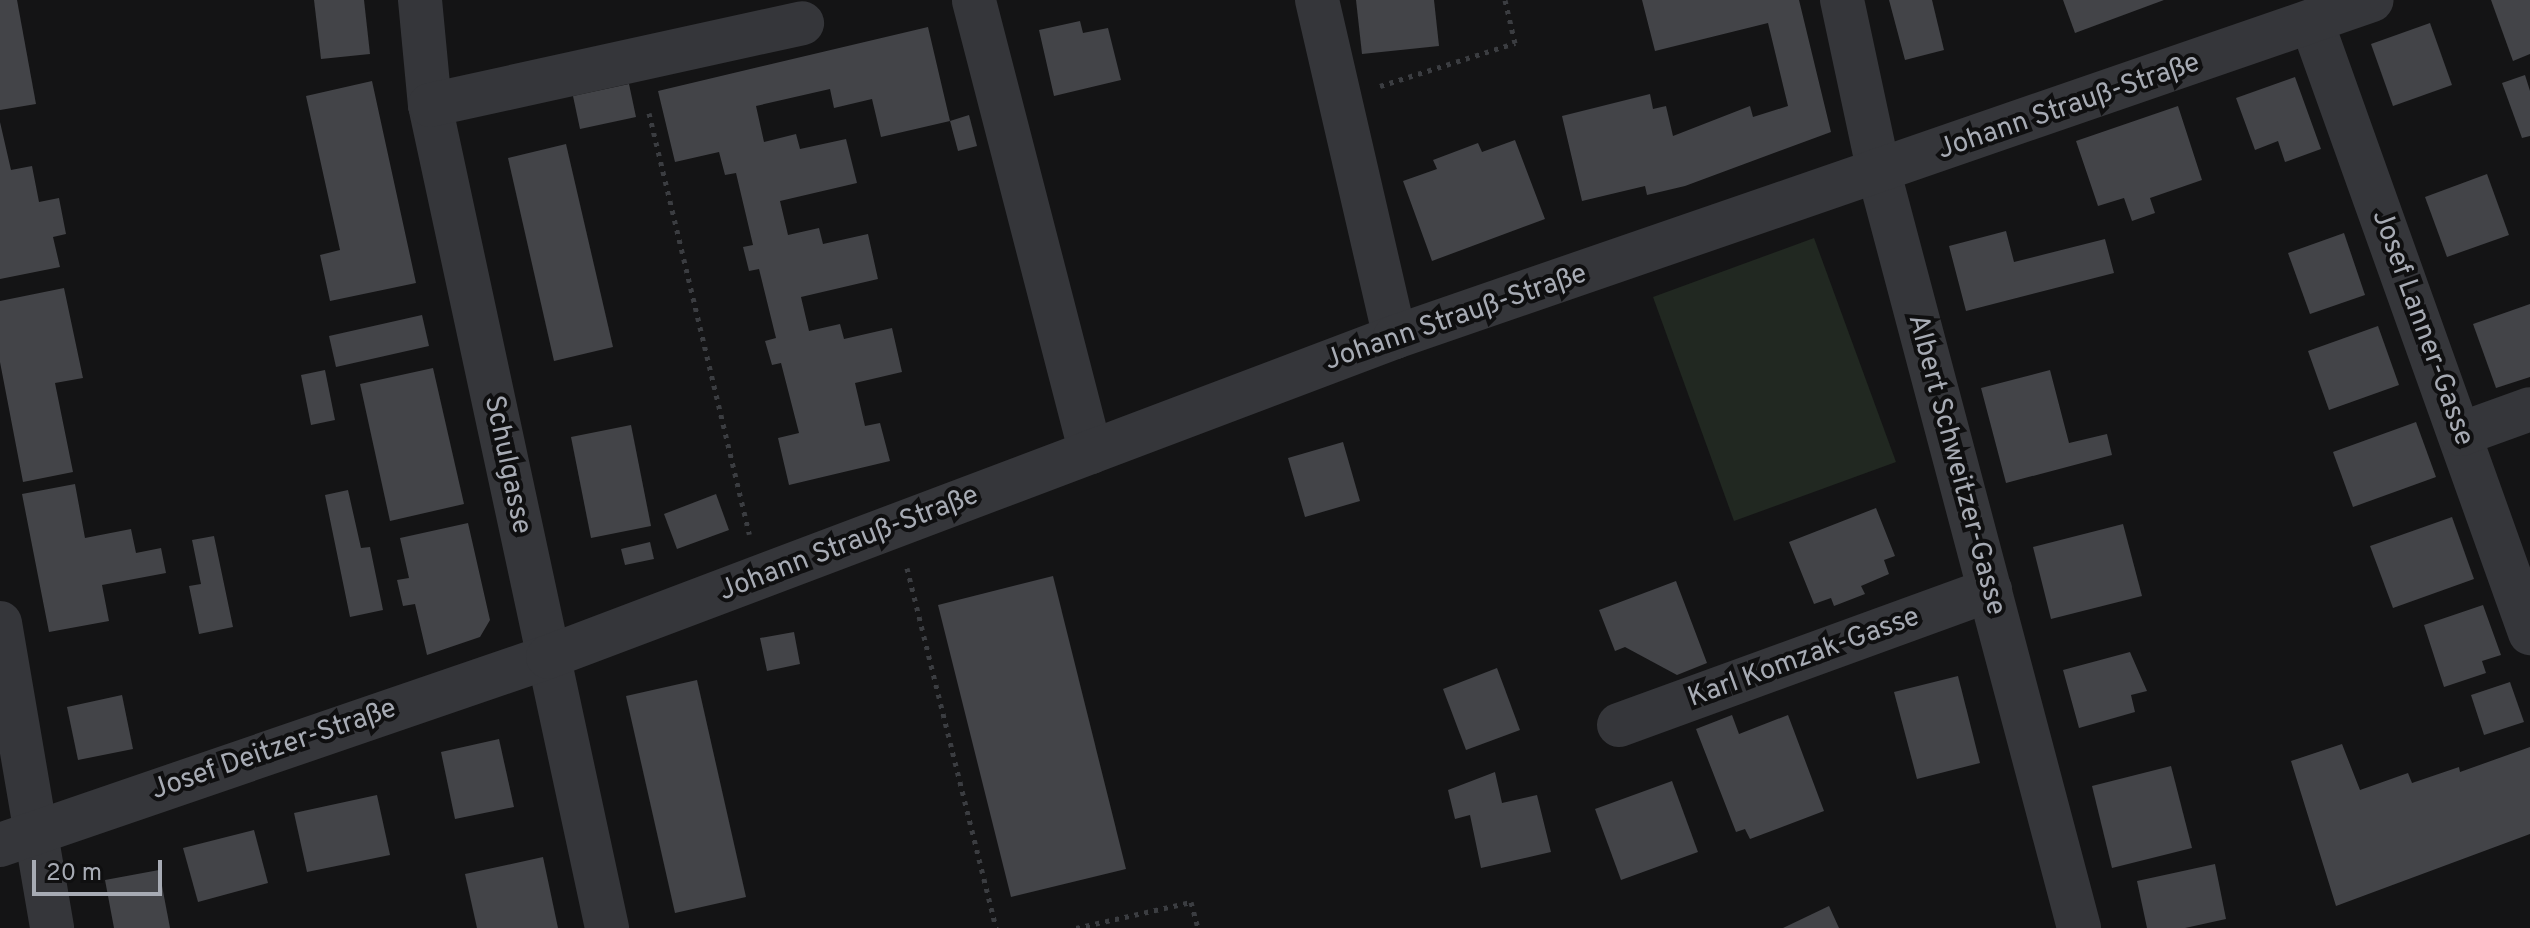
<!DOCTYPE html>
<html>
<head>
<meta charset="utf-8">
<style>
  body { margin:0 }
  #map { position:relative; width:2530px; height:928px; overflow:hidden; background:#141415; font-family:Overpass,sans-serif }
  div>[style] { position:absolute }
  .green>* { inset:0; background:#212821 }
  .building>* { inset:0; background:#434448 }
  .path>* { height:5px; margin-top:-2.5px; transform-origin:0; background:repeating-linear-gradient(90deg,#3b3d41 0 4px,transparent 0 10px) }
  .minor>* { height:44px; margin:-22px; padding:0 22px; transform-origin:22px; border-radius:22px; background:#35363a }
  span { translate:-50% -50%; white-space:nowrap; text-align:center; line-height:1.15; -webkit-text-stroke:8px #0f0f10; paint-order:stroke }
  .street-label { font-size:28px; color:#a7abb4 }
  .scale { position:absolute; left:32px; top:860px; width:130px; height:36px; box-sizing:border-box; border:4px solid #a7abb4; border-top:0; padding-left:10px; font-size:24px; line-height:28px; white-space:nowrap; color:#a7abb4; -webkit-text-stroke:6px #0f0f10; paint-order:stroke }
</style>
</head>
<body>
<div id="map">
  <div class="green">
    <div style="clip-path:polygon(1814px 238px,1896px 462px,1734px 521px,1653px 297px)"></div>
  </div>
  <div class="building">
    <div style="clip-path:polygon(0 0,17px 0,36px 104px,0 110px)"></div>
    <div style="clip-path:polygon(314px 0,364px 0,370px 54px,321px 59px)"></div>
    <div style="clip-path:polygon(1356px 0,1434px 0,1439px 46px,1362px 54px)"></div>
    <div style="clip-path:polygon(1642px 0,1799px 0,1831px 132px,1685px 186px,1647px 195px,1645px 186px,1582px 201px,1562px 116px,1650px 94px,1653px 109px,1666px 106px,1673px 136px,1750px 106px,1753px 117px,1788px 106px,1768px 23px,1655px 51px)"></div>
    <div style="clip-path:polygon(1889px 0,1932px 0,1944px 50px,1905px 60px)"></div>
    <div style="clip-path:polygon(2063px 0,2164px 0,2075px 33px)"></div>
    <div style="clip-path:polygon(2491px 0,2530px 0,2530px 54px,2513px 61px)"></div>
    <div style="clip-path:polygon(1080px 21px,1083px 33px,1108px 28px,1121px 80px,1054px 96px,1039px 30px)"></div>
    <div style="clip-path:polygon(2430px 23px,2452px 85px,2393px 106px,2371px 44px)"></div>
    <div style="clip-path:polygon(928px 27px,950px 121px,881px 137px,872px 99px,834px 108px,830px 89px,756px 106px,764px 142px,796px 134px,800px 149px,846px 139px,857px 183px,780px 201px,788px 235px,819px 228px,823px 244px,868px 234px,878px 279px,801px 297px,809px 331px,840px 324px,844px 339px,892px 328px,902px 372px,855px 383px,865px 426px,880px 423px,890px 461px,789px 485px,778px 438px,799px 433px,781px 363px,772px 365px,765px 341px,776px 338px,759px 269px,749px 271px,743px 247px,753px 245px,736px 173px,725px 175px,719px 152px,675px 162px,658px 91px)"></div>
    <div style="clip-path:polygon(2525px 75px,2530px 91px,2530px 136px,2522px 138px,2502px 83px)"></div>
    <div style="clip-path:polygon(2295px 77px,2321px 149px,2285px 162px,2278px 141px,2255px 150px,2236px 98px)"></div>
    <div style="clip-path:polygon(372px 81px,416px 283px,330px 301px,320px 255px,340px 250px,306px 96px)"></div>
    <div style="clip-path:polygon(629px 84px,636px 117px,580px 129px,573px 96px)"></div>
    <div style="clip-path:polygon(2178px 106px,2202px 180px,2150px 198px,2155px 213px,2132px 221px,2124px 198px,2098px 206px,2076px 141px)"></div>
    <div style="clip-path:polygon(969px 115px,977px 146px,958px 151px,950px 121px)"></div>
    <div style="clip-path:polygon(0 122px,11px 170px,32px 166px,39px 202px,59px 198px,66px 234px,53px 237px,60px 267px,0 279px)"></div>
    <div style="clip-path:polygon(1515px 140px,1545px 219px,1432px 261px,1403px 181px,1437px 169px,1433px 160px,1478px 143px,1482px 152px)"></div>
    <div style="clip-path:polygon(566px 144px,613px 347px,554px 361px,508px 158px)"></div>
    <div style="clip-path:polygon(2487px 174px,2509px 235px,2447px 257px,2425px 197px)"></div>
    <div style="clip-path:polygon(2006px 231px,2014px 262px,2105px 239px,2114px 273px,1966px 311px,1949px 246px)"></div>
    <div style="clip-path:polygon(2344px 233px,2365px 295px,2310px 314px,2288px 253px)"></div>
    <div style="clip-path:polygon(64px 288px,83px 378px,55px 383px,73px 472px,23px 482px,0 362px,0 301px)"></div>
    <div style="clip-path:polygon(2530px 304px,2530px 377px,2496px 388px,2473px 324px)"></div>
    <div style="clip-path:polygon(422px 315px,429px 346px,336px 367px,329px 336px)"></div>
    <div style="clip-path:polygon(2378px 326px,2399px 385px,2329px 410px,2308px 351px)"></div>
    <div style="clip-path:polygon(433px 368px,464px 504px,390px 521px,360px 384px)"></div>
    <div style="clip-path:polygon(325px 370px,335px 420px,311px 425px,301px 375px)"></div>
    <div style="clip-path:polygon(2050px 370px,2069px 443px,2107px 434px,2112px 455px,2006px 483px,1981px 388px)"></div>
    <div style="clip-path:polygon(2416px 422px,2436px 477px,2353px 507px,2333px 452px)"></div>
    <div style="clip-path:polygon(631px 425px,651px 526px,591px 538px,571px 437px)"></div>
    <div style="clip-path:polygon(1343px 442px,1360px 501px,1305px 517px,1288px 458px)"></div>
    <div style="clip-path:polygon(75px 484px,85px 538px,131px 529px,136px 553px,161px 548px,166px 573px,102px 585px,109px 621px,49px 632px,22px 494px)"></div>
    <div style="clip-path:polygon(348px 490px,361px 548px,370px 547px,383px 610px,350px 617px,325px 495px)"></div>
    <div style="clip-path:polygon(716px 494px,729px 530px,677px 549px,664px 514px)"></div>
    <div style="clip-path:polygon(1876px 508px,1895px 556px,1884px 560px,1889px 574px,1861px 586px,1865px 594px,1834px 606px,1831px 598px,1814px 604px,1789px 542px)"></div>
    <div style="clip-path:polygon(2452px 517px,2474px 579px,2393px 608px,2370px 546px)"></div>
    <div style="clip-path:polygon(468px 523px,490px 620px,480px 637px,427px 655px,415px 604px,403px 606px,397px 580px,409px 578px,400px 538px)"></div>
    <div style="clip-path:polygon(2123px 524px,2142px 596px,2051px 619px,2033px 547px)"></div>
    <div style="clip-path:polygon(214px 536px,233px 627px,199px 634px,189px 586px,201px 584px,192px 540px)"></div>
    <div style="clip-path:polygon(650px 542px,654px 559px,625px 565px,621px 549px)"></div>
    <div style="clip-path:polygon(1053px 576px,1126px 869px,1011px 897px,938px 605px)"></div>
    <div style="clip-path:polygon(1676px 581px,1707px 663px,1677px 675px,1625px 647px,1615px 651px,1599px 610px)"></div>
    <div style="clip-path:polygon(2483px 605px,2501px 655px,2482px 661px,2486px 673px,2444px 687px,2424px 625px)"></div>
    <div style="clip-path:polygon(794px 632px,800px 664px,767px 671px,760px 638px)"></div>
    <div style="clip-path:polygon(2130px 652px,2147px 691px,2131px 695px,2135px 712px,2079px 728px,2063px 670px)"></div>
    <div style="clip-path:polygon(1497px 668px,1520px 730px,1466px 750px,1443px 689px)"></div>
    <div style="clip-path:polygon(1958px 676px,1980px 763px,1917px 779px,1894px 692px)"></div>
    <div style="clip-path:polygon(697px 680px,746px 897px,675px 913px,626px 696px)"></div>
    <div style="clip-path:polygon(2510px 682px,2524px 722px,2484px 735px,2471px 695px)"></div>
    <div style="clip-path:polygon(122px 695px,133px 749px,78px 760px,67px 707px)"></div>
    <div style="clip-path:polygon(1732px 715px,1739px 734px,1788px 715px,1824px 811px,1750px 839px,1745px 829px,1736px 832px,1696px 729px)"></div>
    <div style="clip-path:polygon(499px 739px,514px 807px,455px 819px,441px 752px)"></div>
    <div style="clip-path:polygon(2342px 744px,2360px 790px,2408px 773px,2412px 783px,2459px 767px,2460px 772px,2530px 747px,2530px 834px,2336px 906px,2291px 761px)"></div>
    <div style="clip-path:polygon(2171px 766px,2192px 848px,2112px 868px,2092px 786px)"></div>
    <div style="clip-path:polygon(1495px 772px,1502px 803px,1537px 795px,1551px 852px,1481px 868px,1470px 815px,1455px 819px,1448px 790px)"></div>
    <div style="clip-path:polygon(1672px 781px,1698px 852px,1621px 880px,1595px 809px)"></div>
    <div style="clip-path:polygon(377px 795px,390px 855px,307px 872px,294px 813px)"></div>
    <div style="clip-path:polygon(254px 830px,268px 883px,198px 902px,183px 848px)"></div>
    <div style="clip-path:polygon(543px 857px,558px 928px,477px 928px,465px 874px)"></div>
    <div style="clip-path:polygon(2215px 864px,2226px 919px,2185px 928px,2147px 928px,2137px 881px)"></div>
    <div style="clip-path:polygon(159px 870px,170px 928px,114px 928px,105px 880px)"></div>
    <div style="clip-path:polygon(1829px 906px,1839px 928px,1783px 928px)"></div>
  </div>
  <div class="path">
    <div style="left:1380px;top:86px;width:142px;rotate:-17.7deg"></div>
    <div style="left:1515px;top:43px;width:44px;rotate:-103.1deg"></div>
    <div style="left:649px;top:113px;width:433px;rotate:76.6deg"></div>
    <div style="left:907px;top:568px;width:371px;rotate:76.1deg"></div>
    <div style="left:1076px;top:928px;width:118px;rotate:-12.7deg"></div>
    <div style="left:1191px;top:902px;width:27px;rotate:75deg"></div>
  </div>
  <div class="minor">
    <div style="left:420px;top:0;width:105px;rotate:84.6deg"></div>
    <div style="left:430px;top:105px;width:842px;rotate:77.86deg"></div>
    <div style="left:1317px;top:0;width:346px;rotate:77deg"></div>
    <div style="left:1842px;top:0;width:177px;rotate:77.9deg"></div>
    <div style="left:1879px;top:173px;width:781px;rotate:75.16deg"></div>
    <div style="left:974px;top:1px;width:466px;rotate:75.5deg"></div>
    <div style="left:2312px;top:23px;width:648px;rotate:70.33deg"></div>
    <div style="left:430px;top:105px;width:381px;rotate:-12.4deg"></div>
    <div style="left:2461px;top:434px;width:73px;rotate:-19.9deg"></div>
    <div style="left:0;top:623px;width:309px;rotate:80.3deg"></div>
    <div style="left:1619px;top:725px;width:395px;rotate:-20deg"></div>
    <div style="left:0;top:845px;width:579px;rotate:-18.94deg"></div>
    <div style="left:548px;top:657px;width:905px;rotate:-20.7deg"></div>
    <div style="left:1395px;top:337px;width:1033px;rotate:-19.03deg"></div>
  </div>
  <div class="street-label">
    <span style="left:2069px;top:107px;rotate:-19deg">Johann Strauß-Straße</span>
    <span style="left:1456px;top:318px;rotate:-19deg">Johann Strauß-Straße</span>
    <span style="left:2422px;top:328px;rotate:70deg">Josef Lanner-Gasse</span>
    <span style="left:507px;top:465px;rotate:78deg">Schulgasse</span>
    <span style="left:1956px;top:465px;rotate:75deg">Albert Schweitzer-Gasse</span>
    <span style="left:849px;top:544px;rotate:-21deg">Johann Strauß-Straße</span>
    <span style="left:1804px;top:658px;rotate:-20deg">Karl Komzak-Gasse</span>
    <span style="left:274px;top:750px;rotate:-19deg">Josef Deitzer-Straße</span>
  </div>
  <div class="scale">20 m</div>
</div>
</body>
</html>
